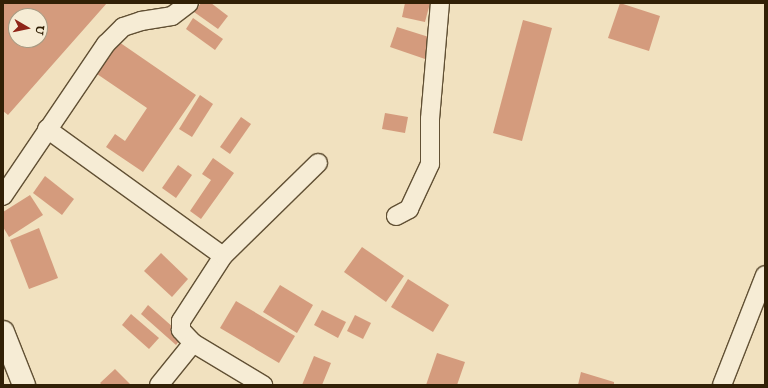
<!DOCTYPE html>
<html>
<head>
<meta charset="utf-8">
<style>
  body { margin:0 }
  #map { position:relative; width:768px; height:388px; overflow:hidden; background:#f1e1bf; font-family:"IM FELL English",serif }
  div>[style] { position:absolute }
  .building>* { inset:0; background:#d49b7d }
  .roads { filter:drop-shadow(1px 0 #615034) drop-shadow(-1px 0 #615034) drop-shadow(0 1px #615034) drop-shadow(0 -1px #615034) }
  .minor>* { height:18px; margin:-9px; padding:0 9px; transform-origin:9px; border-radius:9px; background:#f6ecd5 }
  .tertiary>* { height:22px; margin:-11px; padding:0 11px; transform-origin:11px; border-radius:11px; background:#f6ecd5 }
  span { translate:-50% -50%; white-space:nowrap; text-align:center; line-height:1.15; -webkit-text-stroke:4px #f6ecd5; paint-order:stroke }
  .frame { position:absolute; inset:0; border:4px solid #312006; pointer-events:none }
  .north { position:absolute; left:8px; top:8px; width:40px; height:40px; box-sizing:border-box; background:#f6ecd5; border:1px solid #a79a82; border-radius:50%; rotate:99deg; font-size:11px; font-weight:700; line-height:16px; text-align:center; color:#312006 }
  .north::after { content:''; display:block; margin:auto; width:14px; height:18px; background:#8f2418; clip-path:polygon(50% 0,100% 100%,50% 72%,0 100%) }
</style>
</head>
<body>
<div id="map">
  <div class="building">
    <div style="clip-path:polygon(evenodd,3px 3px,107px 3px,8px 115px,3px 111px,3px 3px,16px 16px,40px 16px,40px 40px,16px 40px,16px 16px)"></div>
    <div style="clip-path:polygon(201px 3px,211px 3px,228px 16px,218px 29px,194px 12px)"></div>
    <div style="clip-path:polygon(405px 3px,430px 3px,425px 22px,402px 17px)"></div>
    <div style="clip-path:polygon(620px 3px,660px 16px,649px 51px,608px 38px)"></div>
    <div style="clip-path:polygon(193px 18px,223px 39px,215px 50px,186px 29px)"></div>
    <div style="clip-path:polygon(523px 20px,552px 28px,522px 141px,493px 133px)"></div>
    <div style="clip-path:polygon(397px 27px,432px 38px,425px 59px,390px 47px)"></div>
    <div style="clip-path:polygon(119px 42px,196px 95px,143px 172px,106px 147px,115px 134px,125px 141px,147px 108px,97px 74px)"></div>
    <div style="clip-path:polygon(200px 95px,213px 104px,192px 137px,179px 129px)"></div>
    <div style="clip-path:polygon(385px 113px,408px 117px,405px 133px,382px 129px)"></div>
    <div style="clip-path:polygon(241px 117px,251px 124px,230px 154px,220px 147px)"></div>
    <div style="clip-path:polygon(213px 158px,234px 173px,201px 219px,190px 211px,211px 180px,202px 174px)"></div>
    <div style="clip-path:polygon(178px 165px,192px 175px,176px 198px,162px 188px)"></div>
    <div style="clip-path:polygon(45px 176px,74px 199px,62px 215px,33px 193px)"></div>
    <div style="clip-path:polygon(30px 195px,43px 215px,9px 237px,3px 227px,3px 212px)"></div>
    <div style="clip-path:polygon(39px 228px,58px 278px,29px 289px,10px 240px)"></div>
    <div style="clip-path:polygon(362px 247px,404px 276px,386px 302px,344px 272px)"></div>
    <div style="clip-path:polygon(161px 253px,188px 279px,172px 297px,144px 271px)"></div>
    <div style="clip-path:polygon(408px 279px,449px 305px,433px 332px,391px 307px)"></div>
    <div style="clip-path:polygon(280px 285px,313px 305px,297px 333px,263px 312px)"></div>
    <div style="clip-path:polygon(236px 301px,295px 336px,279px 363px,220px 328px)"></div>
    <div style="clip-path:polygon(148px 305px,183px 336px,176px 345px,141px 314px)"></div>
    <div style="clip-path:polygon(322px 310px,346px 322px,338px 338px,314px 325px)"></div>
    <div style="clip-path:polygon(131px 314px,159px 338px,149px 349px,122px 325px)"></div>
    <div style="clip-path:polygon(355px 315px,371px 323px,363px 339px,347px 331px)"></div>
    <div style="clip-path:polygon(437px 353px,465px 362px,457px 385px,426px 385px)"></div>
    <div style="clip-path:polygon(314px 356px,331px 363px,322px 385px,302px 385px)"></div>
    <div style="clip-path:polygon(115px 369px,131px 385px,102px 385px,100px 383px)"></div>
    <div style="clip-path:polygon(581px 372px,614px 382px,614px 385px,578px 385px)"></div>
  </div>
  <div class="roads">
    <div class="minor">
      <div style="left:47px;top:129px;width:217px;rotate:35.8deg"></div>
      <div style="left:3px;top:196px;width:184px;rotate:-55.9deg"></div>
      <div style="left:106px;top:44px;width:24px;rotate:-45deg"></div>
      <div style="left:123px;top:27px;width:19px;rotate:-18deg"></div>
      <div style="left:141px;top:21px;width:31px;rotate:-9deg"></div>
      <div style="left:172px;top:16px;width:21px;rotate:-37deg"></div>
      <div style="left:396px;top:216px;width:15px;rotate:-28deg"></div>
      <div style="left:409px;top:209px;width:50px;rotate:-65deg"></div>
      <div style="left:430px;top:164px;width:45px;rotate:-90deg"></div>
      <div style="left:430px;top:119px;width:116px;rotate:-85.1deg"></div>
      <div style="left:193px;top:343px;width:18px;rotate:-133deg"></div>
      <div style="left:181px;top:330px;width:9px;rotate:-90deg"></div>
      <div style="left:181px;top:321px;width:77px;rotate:-57.1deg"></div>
      <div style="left:223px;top:256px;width:133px;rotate:-44.4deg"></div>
      <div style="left:159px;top:385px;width:54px;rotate:-51deg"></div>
      <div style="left:193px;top:343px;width:82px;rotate:31deg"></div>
      <div style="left:722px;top:385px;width:118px;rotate:-68.6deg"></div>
    </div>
    <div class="tertiary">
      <div style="left:3px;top:332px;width:57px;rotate:68.4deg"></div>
    </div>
  </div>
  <div class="frame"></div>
  <div class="north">U</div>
</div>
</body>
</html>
